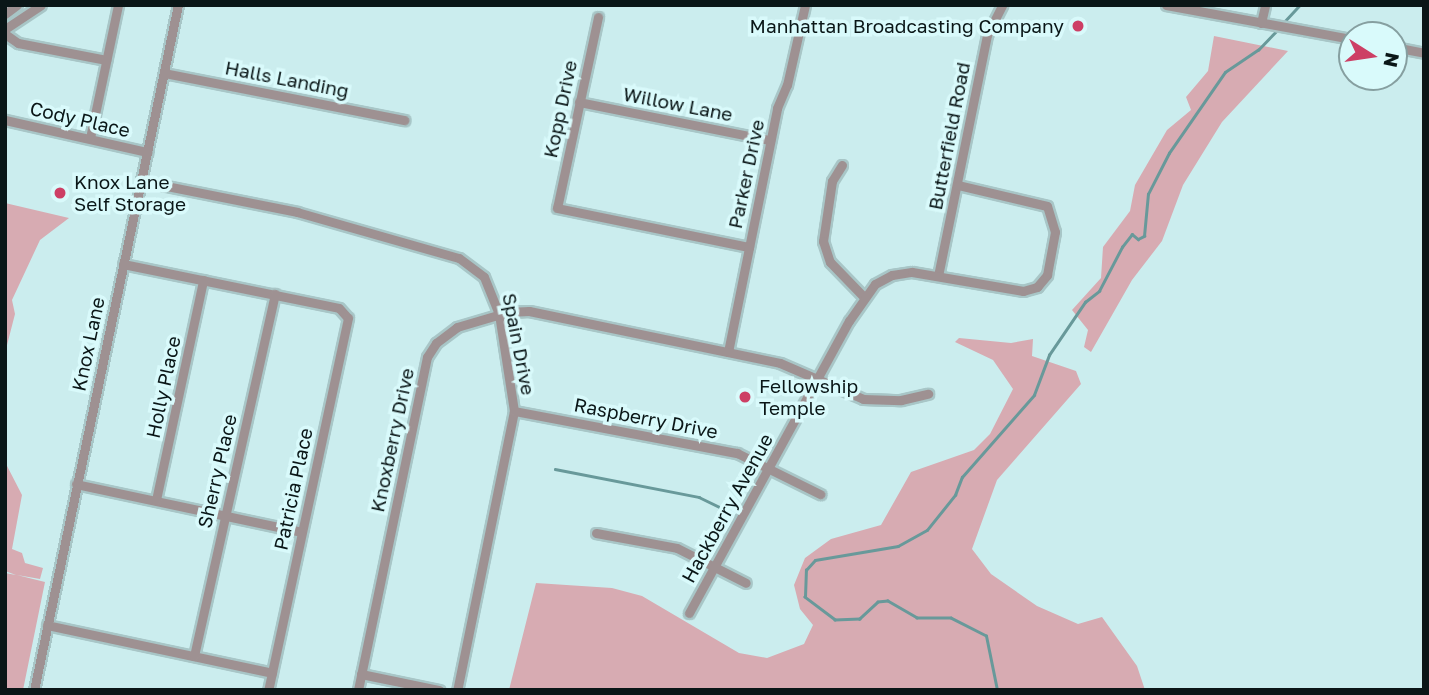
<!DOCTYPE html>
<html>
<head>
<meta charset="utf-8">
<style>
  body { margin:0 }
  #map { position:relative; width:1429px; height:695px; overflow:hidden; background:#cbedee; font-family:"Golos Text",sans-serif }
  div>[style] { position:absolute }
  .green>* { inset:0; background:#d7abb2 }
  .stream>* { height:2.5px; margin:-1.25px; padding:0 1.25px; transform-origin:1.25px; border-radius:1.25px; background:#68999a }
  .roads { filter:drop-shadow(2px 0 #a8c6c7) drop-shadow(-2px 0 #a8c6c7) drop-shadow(0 2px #a8c6c7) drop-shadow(0 -2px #a8c6c7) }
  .minor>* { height:9px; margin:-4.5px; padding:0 4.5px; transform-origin:4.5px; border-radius:4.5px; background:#9e9192 }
  .dots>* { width:19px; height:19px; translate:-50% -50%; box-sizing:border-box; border:4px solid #d9fafb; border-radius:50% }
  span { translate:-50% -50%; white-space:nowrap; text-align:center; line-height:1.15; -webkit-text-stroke:7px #d9fafb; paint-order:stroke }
  .poi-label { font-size:19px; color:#0a1617 }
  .right { translate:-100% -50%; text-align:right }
  .left { translate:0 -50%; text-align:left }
  .street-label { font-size:19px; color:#0a1617 }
  .frame { position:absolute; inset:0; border:7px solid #0a1617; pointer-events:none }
  .north { position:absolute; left:1338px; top:21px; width:70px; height:70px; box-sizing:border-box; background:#d9fafb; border:2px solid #869fa0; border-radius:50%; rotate:102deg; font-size:19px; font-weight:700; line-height:28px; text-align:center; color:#0a1617 }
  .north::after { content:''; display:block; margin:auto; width:24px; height:32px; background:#cd3f65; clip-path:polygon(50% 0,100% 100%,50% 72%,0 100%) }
</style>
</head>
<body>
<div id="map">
  <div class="green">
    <div style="clip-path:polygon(1214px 36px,1288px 51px,1222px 122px,1183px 185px,1162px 241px,1132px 280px,1091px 352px,1084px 347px,1088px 330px,1072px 310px,1101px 278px,1103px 247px,1130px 211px,1135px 185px,1167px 130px,1191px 110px,1186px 97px,1208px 71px)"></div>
    <div style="clip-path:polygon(5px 203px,69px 218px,40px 240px,12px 300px,15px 314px,5px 353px)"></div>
    <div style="clip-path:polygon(959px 338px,1011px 343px,1033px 339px,1032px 356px,1076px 371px,1081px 384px,997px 480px,972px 549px,991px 574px,1037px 606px,1078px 624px,1102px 617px,1137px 666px,1145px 690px,509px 690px,536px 583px,612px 588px,642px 596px,739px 653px,767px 658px,804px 644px,813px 625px,800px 609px,794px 585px,805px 558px,831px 539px,881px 525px,911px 472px,974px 450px,990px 434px,1013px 389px,993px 360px,955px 342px)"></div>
    <div style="clip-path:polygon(5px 462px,22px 495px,12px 549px,22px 553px,25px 563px,43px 568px,40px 579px,17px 575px,45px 582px,23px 690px,5px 690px,5px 573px,16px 575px,5px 571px)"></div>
  </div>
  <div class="stream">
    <div style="left:1283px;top:23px;width:25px;rotate:-47deg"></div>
    <div style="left:555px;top:469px;width:147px;rotate:11deg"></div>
    <div style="left:699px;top:497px;width:41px;rotate:25.9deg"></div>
    <div style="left:997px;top:690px;width:55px;rotate:-101.5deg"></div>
    <div style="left:986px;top:636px;width:39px;rotate:-153deg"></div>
    <div style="left:951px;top:618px;width:34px;rotate:180deg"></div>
    <div style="left:917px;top:618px;width:34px;rotate:-150deg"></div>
    <div style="left:888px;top:601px;width:10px;rotate:174deg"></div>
    <div style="left:878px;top:602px;width:25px;rotate:137deg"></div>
    <div style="left:860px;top:619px;width:25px;rotate:178deg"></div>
    <div style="left:835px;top:620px;width:38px;rotate:-143deg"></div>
    <div style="left:805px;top:597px;width:27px;rotate:-88deg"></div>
    <div style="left:806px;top:570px;width:13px;rotate:-48deg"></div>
    <div style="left:815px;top:560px;width:84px;rotate:-9.6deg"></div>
    <div style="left:898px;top:546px;width:33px;rotate:-29deg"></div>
    <div style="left:927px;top:530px;width:45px;rotate:-51.3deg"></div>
    <div style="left:955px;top:495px;width:19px;rotate:-69deg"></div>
    <div style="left:962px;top:477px;width:109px;rotate:-48.7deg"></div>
    <div style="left:1034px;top:395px;width:43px;rotate:-69.4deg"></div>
    <div style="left:1049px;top:355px;width:64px;rotate:-55.8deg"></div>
    <div style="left:1085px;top:302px;width:18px;rotate:-38deg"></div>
    <div style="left:1099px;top:291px;width:50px;rotate:-62.4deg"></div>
    <div style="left:1122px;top:247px;width:16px;rotate:-52deg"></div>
    <div style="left:1132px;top:234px;width:8px;rotate:40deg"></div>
    <div style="left:1138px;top:239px;width:7px;rotate:-27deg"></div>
    <div style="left:1144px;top:236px;width:42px;rotate:-84.6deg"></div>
    <div style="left:1148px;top:194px;width:46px;rotate:-62.9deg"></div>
    <div style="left:1169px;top:153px;width:98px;rotate:-55.3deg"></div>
    <div style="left:1225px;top:72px;width:40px;rotate:-34deg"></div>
    <div style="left:1258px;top:50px;width:30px;rotate:-46deg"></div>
  </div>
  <div class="roads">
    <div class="minor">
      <div style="left:1166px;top:5px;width:189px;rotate:10.4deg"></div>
      <div style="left:5px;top:14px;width:15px;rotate:-37deg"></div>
      <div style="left:598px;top:17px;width:195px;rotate:102.1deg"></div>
      <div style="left:557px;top:208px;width:196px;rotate:11.5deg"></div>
      <div style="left:1261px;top:23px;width:18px;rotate:-77deg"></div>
      <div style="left:5px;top:29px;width:43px;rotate:-33.7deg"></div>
      <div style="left:5px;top:34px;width:16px;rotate:35deg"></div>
      <div style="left:18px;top:43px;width:90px;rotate:10.9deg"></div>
      <div style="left:1394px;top:47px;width:31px;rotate:11deg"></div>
      <div style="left:164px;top:73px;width:245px;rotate:11.1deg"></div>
      <div style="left:579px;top:102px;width:195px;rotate:11.3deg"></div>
      <div style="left:5px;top:120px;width:146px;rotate:12.7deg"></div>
      <div style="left:90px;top:138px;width:136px;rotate:-78.1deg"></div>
      <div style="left:842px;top:165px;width:19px;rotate:122deg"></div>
      <div style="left:832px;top:181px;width:61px;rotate:98.5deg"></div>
      <div style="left:823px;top:241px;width:22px;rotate:72deg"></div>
      <div style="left:830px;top:262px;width:47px;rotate:45.9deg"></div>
      <div style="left:141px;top:181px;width:159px;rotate:11.2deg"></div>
      <div style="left:297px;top:212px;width:168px;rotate:15.9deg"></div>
      <div style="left:459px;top:258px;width:31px;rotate:37deg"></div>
      <div style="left:484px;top:277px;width:40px;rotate:68deg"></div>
      <div style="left:499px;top:314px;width:98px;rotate:81.2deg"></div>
      <div style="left:514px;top:411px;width:285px;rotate:101.5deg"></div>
      <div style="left:123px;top:264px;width:220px;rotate:11.5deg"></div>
      <div style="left:339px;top:308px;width:13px;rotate:48deg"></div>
      <div style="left:348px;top:318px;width:381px;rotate:102.1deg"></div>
      <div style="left:938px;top:276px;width:246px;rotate:-78.5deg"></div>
      <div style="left:987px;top:35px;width:34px;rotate:-63deg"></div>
      <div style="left:728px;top:352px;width:249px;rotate:-78.6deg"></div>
      <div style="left:777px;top:108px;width:25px;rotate:-67deg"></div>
      <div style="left:787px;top:85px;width:82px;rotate:-77.3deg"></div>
      <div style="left:514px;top:411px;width:227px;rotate:10.7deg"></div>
      <div style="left:737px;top:453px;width:93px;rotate:26.3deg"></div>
      <div style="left:76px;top:484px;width:230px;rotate:12deg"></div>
      <div style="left:156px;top:500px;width:225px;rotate:-77.9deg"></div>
      <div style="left:596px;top:533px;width:82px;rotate:10.5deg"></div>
      <div style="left:677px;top:548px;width:77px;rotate:26.9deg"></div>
      <div style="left:689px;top:613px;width:333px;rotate:-61.3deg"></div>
      <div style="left:849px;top:321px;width:45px;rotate:-54.9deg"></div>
      <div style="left:875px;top:284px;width:19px;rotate:-28deg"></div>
      <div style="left:892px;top:275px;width:20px;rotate:-9deg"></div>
      <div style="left:912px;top:272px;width:113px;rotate:9.7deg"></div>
      <div style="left:1023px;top:291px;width:15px;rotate:-16deg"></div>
      <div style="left:1037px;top:287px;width:16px;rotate:-50deg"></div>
      <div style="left:1047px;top:275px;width:44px;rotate:-79.5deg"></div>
      <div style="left:1055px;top:232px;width:27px;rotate:-107deg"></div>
      <div style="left:1047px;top:206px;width:91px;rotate:-166.7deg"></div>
      <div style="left:47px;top:625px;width:230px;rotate:12deg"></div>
      <div style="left:194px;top:656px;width:371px;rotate:-77.4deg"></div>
      <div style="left:361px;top:674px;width:80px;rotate:11.6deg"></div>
      <div style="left:34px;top:690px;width:700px;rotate:-78.13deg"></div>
      <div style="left:358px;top:690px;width:340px;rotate:-78.3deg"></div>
      <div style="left:427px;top:357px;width:17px;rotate:-57deg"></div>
      <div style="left:436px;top:343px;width:26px;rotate:-37deg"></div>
      <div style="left:457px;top:327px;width:53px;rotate:-16.4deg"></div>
      <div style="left:508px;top:312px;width:21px;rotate:-3deg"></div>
      <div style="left:529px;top:311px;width:256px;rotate:11.7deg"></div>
      <div style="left:780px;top:363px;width:90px;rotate:23.4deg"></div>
      <div style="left:863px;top:399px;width:38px;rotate:2deg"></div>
      <div style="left:901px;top:400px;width:28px;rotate:-13deg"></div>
    </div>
  </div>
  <div class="dots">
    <div style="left:1078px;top:26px;background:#cd3f65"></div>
    <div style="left:60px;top:193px;background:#cd3f65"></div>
    <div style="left:745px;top:397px;background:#cd3f65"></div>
  </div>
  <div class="poi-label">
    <span class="right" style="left:1064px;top:26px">Manhattan Broadcasting Company</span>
    <span class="left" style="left:74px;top:193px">Knox Lane<br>Self Storage</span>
    <span class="left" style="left:759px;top:397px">Fellowship<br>Temple</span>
  </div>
  <div class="street-label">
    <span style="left:287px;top:79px;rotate:11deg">Halls Landing</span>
    <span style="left:678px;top:104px;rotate:11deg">Willow Lane</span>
    <span style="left:560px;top:109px;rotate:-78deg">Kopp Drive</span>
    <span style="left:80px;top:119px;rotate:13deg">Cody Place</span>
    <span style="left:949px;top:136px;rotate:-79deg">Butterfield Road</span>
    <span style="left:746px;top:174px;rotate:-78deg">Parker Drive</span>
    <span style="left:88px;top:344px;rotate:-78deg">Knox Lane</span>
    <span style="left:519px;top:344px;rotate:79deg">Spain Drive</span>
    <span style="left:163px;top:387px;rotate:-78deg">Holly Place</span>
    <span style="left:646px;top:418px;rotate:11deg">Raspberry Drive</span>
    <span style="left:392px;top:440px;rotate:-78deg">Knoxberry Drive</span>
    <span style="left:217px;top:471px;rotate:-77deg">Sherry Place</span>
    <span style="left:293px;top:489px;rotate:-78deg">Patricia Place</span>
    <span style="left:727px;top:508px;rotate:-61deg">Hackberry Avenue</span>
  </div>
  <div class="frame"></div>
  <div class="north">N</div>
</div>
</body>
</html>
